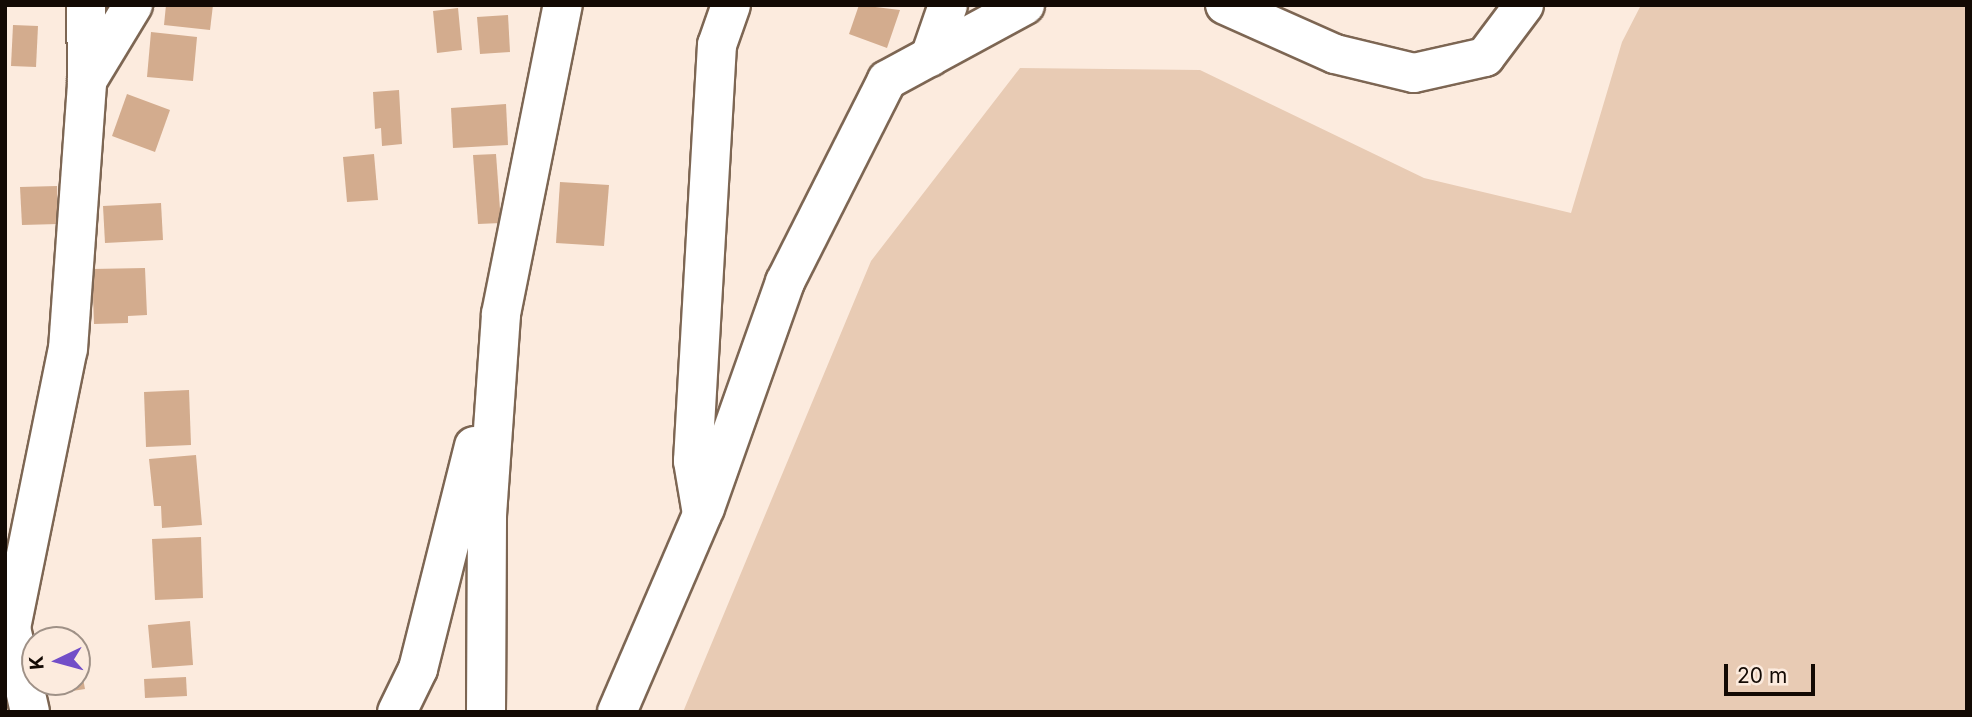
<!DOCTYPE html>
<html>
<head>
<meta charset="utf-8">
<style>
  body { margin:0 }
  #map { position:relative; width:1972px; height:717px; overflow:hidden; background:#fcebde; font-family:Inter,sans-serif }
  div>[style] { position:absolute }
  .green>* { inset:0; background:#e8cbb4 }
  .building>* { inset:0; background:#d3ac8e }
  .roads { filter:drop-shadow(2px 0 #7d6653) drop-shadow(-2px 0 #7d6653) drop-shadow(0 2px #7d6653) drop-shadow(0 -2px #7d6653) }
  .minor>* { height:38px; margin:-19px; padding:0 19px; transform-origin:19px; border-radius:19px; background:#fff }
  span { translate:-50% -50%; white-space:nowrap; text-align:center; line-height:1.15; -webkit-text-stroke:7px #fcebde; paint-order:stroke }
  .frame { position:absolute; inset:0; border:7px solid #130a04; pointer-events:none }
  .north { position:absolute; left:21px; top:626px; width:70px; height:70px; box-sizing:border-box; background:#fcebde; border:2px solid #9f9187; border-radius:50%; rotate:265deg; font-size:19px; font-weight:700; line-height:28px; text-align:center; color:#130a04 }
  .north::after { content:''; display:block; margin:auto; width:24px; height:32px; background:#724ec8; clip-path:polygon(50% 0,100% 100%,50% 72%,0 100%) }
  .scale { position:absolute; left:1724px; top:664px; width:91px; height:32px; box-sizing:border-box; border:4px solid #130a04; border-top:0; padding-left:9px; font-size:21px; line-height:24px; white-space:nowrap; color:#130a04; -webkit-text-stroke:5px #fcebde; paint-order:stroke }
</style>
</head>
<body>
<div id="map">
  <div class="green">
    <div style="clip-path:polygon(1641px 5px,1967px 5px,1967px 712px,683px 712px,871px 261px,1020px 68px,1200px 70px,1424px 178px,1571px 213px,1622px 42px)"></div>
  </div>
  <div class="building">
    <div style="clip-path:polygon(166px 5px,213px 5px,210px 30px,164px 25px)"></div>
    <div style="clip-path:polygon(859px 5px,900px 10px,887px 48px,849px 34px)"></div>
    <div style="clip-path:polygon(458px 8px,462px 50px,437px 53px,433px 11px)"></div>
    <div style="clip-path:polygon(508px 15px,510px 52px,480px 54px,477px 17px)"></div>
    <div style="clip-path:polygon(13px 25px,38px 26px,36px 67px,11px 66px)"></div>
    <div style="clip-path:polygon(151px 32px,197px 37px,193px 81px,147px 77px)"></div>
    <div style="clip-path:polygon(399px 90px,402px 144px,382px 146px,381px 128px,375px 129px,373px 92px)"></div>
    <div style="clip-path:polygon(127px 94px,170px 110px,155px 152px,112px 136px)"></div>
    <div style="clip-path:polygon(506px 104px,508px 145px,453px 148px,451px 108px)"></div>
    <div style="clip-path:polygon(374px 154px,378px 200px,347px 202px,343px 157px)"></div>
    <div style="clip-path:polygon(496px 154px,501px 223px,478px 224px,473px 155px)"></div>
    <div style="clip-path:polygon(560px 182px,609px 185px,604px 246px,556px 243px)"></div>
    <div style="clip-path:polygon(57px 186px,58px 224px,22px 225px,20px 187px)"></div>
    <div style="clip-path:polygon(161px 203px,163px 240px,105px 243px,103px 206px)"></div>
    <div style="clip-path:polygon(145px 268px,147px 315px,128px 316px,128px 323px,94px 324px,92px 269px)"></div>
    <div style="clip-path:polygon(189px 390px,191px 445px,146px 447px,144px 392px)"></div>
    <div style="clip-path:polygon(196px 455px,202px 525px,162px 528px,161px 506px,154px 506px,149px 459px)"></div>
    <div style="clip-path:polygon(201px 537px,203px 598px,155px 600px,152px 539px)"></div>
    <div style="clip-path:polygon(190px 621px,193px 665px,152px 668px,148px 625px)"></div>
    <div style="clip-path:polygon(75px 631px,76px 640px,35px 640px,35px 654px,31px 639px)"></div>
    <div style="clip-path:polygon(78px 652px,85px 689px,41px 696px,39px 682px,77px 682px)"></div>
    <div style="clip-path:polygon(186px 677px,187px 696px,145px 698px,144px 679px)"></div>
  </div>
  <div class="roads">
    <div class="minor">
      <div style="left:86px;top:5px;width:76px;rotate:89.2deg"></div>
      <div style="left:1225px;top:5px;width:120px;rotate:24deg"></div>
      <div style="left:1335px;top:54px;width:81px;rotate:13.5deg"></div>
      <div style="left:1414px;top:73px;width:73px;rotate:-12.7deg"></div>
      <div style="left:1485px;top:57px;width:65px;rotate:-53.1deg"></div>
      <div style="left:930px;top:57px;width:55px;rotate:-70.9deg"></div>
      <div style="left:702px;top:514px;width:54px;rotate:-99.6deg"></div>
      <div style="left:693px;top:461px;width:417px;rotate:-86.7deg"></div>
      <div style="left:717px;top:45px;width:42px;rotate:-70.7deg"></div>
      <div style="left:30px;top:712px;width:86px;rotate:-102.7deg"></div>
      <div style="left:11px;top:628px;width:285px;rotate:-78.5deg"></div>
      <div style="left:68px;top:349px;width:269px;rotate:-85.9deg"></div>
      <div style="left:87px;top:81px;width:89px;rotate:-58.8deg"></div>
      <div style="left:397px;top:712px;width:48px;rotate:-64deg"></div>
      <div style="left:418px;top:669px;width:230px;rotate:-75.9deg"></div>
      <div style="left:486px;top:712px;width:197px;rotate:-89.7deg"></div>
      <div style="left:487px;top:515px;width:201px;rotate:-86deg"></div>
      <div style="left:501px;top:314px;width:315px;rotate:-78.7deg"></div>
      <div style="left:617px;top:712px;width:222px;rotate:-66.7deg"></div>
      <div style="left:705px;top:508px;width:240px;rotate:-70.5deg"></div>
      <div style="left:785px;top:282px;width:226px;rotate:-63.2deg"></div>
      <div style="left:887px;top:80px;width:157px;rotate:-28.5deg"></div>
    </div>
  </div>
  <div class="frame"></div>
  <div class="north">K</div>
  <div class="scale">20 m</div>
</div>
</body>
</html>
